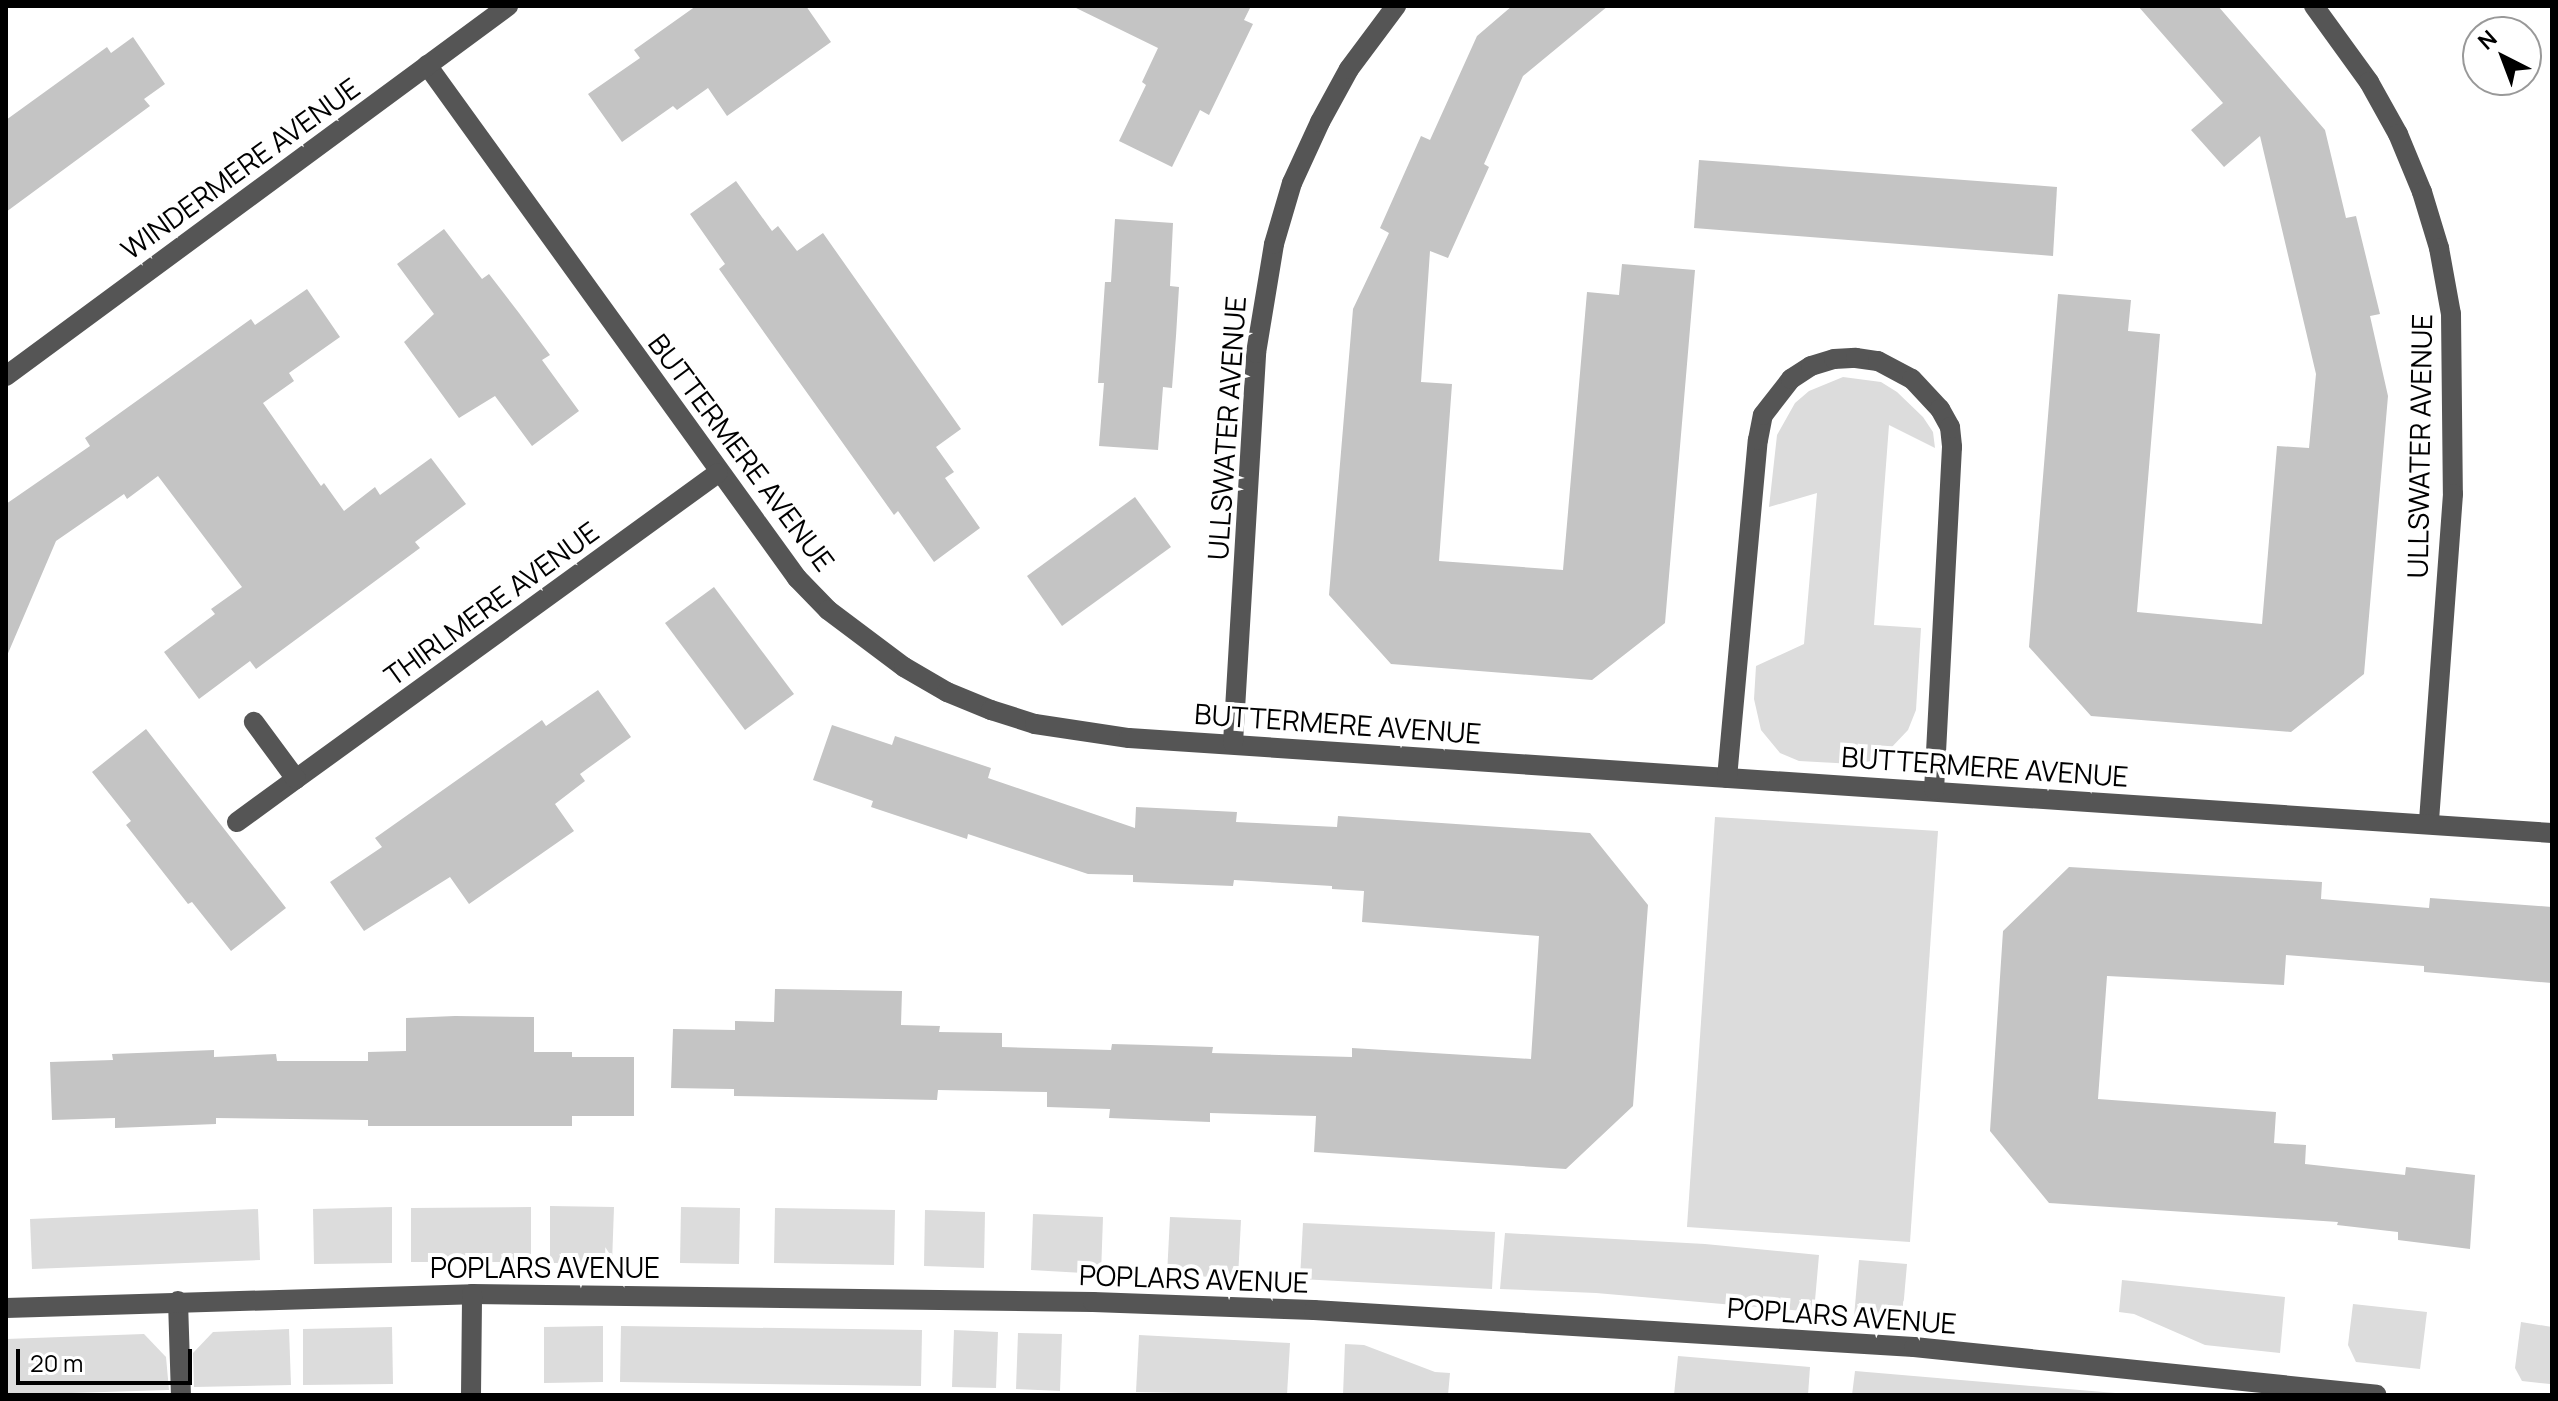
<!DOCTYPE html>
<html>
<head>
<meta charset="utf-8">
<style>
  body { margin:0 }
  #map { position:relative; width:2558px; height:1401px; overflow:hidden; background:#fff; font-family:Manrope,sans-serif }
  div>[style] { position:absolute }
  .green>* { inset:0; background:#dcdcdc }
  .building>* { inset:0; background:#c4c4c4 }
  .minor>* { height:20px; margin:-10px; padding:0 10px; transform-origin:10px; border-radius:10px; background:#555 }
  span { translate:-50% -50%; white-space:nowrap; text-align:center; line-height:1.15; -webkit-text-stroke:8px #fff; paint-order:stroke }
  .street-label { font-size:28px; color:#000 }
  .frame { position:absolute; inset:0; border:8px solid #000; pointer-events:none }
  .north { position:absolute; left:2462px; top:16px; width:80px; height:80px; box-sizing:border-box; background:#fff; border:2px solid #999; border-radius:50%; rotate:318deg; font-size:22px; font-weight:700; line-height:32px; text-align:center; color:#000 }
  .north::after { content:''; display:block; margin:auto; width:28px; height:36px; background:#000; clip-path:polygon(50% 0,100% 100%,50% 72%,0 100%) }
  .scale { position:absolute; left:16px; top:1349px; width:176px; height:36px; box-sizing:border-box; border:4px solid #000; border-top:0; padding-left:10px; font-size:24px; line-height:28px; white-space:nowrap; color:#000; -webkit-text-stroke:6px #fff; paint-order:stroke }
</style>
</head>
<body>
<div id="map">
  <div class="green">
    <div style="clip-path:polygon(1843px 377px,1881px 382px,1897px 392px,1923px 417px,1933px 432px,1935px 448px,1889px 425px,1874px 625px,1921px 628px,1916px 710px,1908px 730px,1890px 749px,1871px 761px,1854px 764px,1799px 761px,1780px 753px,1761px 730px,1754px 699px,1756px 666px,1804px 644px,1817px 493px,1769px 507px,1777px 435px,1795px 403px,1809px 391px)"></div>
    <div style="clip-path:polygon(1715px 817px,1938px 831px,1910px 1242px,1687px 1227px)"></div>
    <div style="clip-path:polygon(550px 1206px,614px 1207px,612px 1263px,550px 1263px)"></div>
    <div style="clip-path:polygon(392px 1207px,392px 1263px,314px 1264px,313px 1209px)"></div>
    <div style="clip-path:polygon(531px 1207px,531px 1262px,411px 1262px,411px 1208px)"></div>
    <div style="clip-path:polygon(681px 1207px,740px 1208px,739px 1264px,680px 1263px)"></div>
    <div style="clip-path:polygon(775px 1208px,895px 1210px,894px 1265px,774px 1263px)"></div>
    <div style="clip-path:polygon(258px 1209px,260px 1260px,32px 1269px,30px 1219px)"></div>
    <div style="clip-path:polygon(925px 1210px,985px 1212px,984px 1268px,924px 1266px)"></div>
    <div style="clip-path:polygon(1033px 1214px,1103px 1217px,1101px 1274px,1031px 1270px)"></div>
    <div style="clip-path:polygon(1170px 1217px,1241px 1220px,1238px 1278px,1167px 1275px)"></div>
    <div style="clip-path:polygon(1303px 1223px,1495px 1232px,1492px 1289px,1300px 1279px)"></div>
    <div style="clip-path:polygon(1505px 1233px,1705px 1244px,1819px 1255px,1814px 1312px,1596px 1293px,1500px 1289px)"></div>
    <div style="clip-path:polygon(1859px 1260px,1907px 1264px,1902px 1321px,1854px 1317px)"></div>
    <div style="clip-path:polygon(2122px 1280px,2285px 1297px,2280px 1353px,2205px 1345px,2134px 1314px,2119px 1312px)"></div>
    <div style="clip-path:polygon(2353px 1304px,2427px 1312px,2420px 1369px,2356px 1362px,2348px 1345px)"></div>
    <div style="clip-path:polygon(2521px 1322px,2552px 1327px,2550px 1384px,2522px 1381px,2515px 1368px)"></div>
    <div style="clip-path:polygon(603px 1326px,603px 1382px,544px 1383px,544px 1327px)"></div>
    <div style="clip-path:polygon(621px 1326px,922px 1330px,921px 1386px,620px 1382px)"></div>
    <div style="clip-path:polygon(392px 1327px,393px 1384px,303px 1385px,303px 1329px)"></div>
    <div style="clip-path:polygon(289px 1329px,291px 1385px,194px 1387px,193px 1353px,213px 1332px)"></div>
    <div style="clip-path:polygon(954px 1330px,998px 1332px,996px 1388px,952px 1387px)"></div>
    <div style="clip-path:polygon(1018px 1333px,1062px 1334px,1060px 1391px,1016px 1389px)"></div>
    <div style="clip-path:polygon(144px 1334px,166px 1357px,169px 1390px,6px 1395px,6px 1339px)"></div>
    <div style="clip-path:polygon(1139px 1335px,1290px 1343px,1287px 1395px,1136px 1392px)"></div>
    <div style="clip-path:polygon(1345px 1344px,1364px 1345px,1435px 1372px,1450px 1373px,1448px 1395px,1343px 1395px)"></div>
    <div style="clip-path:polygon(1678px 1356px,1810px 1367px,1808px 1395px,1674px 1395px)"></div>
    <div style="clip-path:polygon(1855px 1371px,2139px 1395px,1852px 1395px)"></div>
  </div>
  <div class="building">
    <div style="clip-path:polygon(696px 6px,806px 6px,831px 42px,727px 116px,708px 88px,677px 110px,673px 106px,622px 142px,588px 94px,640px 58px,634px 50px)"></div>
    <div style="clip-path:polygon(1072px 6px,1251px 6px,1244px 20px,1253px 24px,1209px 115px,1200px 110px,1172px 167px,1119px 141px,1146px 85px,1142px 82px,1158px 48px)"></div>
    <div style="clip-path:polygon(1512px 6px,1608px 6px,1523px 76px,1484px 164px,1489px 167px,1448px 258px,1430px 251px,1421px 382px,1452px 384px,1439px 561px,1563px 570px,1587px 292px,1619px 295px,1622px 264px,1695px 270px,1665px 623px,1592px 680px,1391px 664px,1329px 595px,1353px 309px,1389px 233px,1380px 228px,1421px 136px,1430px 140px,1477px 36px)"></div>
    <div style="clip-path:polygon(2138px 6px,2218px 6px,2325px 130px,2346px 218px,2356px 216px,2380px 314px,2370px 316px,2388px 396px,2364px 674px,2291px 732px,2091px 716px,2029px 647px,2058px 294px,2131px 300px,2128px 331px,2160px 334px,2137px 612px,2262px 624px,2277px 446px,2309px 448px,2316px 374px,2260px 136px,2224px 167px,2191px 130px,2223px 103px)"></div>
    <div style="clip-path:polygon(133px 37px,165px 84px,144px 99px,150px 106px,6px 212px,6px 120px,107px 47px,111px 53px)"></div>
    <div style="clip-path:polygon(1699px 160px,2057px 187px,2053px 256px,1694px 228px)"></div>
    <div style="clip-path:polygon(736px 181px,772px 231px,778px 226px,797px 251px,823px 233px,961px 429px,936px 447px,954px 472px,945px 478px,980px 528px,934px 562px,898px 511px,894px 515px,719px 269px,725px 264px,690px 214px)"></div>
    <div style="clip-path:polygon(1115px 219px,1173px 223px,1170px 286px,1179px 287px,1176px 336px,1172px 388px,1163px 387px,1158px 450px,1099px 446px,1104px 383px,1098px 383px,1105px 282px,1111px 282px)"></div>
    <div style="clip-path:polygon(444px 229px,482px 279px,489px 274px,519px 313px,550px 355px,542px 360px,579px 411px,532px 446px,495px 396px,459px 418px,404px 342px,434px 314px,397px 264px)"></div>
    <div style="clip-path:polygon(307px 289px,340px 337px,289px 373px,294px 381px,263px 403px,321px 486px,324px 483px,344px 511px,375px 487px,380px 495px,431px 458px,466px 504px,415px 542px,420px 548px,256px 669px,250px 661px,199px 699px,164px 652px,215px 614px,211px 609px,242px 587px,158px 476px,127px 499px,124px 494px,56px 541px,6px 658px,6px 504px,90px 446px,85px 438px,251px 319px,255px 325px)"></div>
    <div style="clip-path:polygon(1135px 497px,1171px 547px,1062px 626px,1027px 576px)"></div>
    <div style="clip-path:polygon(714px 587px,794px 694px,745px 730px,665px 623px)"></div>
    <div style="clip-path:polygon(598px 690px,631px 737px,580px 774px,585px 781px,555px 804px,574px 831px,469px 904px,450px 877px,364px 931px,330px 882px,382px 847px,375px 838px,542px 720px,546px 726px)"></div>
    <div style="clip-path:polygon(832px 725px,892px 745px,895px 736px,991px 768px,988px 778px,1135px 828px,1136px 807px,1237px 812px,1236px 822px,1337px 827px,1338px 816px,1590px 833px,1648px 905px,1633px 1106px,1566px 1169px,1314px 1152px,1316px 1116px,1210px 1113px,1210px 1122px,1109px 1118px,1110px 1109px,1047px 1107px,1047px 1092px,938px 1090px,937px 1100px,734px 1096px,734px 1089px,671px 1088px,673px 1029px,735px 1030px,735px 1021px,774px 1022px,775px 989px,902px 991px,901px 1025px,940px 1026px,939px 1032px,1002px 1033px,1002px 1047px,1111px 1050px,1112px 1044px,1150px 1045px,1213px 1047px,1212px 1053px,1352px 1057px,1352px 1048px,1531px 1059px,1539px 936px,1362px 922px,1364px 891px,1332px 889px,1332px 886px,1234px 880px,1233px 886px,1133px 882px,1133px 875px,1088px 874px,968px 834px,967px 839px,871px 807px,873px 801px,813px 780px)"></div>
    <div style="clip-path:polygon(146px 729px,286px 908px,231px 951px,192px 902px,188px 904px,126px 825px,131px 821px,92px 772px)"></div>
    <div style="clip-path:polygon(2069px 867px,2322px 882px,2321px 899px,2429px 908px,2430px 898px,2552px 907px,2552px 983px,2424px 972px,2424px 966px,2286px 955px,2284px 985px,2107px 976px,2098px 1099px,2276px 1112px,2274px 1143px,2306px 1145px,2305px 1164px,2405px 1175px,2406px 1167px,2475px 1175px,2470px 1249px,2398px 1240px,2398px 1232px,2337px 1225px,2338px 1222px,2049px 1203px,1990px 1131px,2003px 931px)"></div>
    <div style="clip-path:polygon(455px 1016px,534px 1017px,534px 1052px,572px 1052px,572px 1057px,634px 1057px,634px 1116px,572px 1116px,572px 1126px,368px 1126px,368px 1120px,216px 1118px,216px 1124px,115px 1128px,115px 1118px,52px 1120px,50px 1062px,113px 1060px,112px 1054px,214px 1050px,214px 1057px,276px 1054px,277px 1061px,368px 1061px,368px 1052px,406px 1051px,406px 1018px)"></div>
  </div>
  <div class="minor">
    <div style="left:2314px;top:6px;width:94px;rotate:54.1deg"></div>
    <div style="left:2369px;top:82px;width:60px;rotate:60.9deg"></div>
    <div style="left:2398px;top:134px;width:63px;rotate:67.5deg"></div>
    <div style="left:2422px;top:192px;width:59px;rotate:73.1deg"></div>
    <div style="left:2439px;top:248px;width:67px;rotate:79.7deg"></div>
    <div style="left:2451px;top:314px;width:180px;rotate:89.4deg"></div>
    <div style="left:2453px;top:494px;width:331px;rotate:94.2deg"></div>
    <div style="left:427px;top:65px;width:633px;rotate:54.2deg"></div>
    <div style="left:797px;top:578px;width:45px;rotate:45.9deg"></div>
    <div style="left:828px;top:610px;width:95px;rotate:36.9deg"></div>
    <div style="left:904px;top:667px;width:50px;rotate:30.2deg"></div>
    <div style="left:947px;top:692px;width:48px;rotate:22.2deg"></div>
    <div style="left:991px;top:710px;width:46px;rotate:17.7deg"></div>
    <div style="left:1035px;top:724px;width:95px;rotate:8.5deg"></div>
    <div style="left:1129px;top:738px;width:1426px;rotate:3.82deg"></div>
    <div style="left:6px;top:376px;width:624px;rotate:-36.39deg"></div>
    <div style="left:1233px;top:743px;width:391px;rotate:-86.6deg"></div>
    <div style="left:1256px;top:353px;width:110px;rotate:-80.6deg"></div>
    <div style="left:1274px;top:244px;width:64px;rotate:-73.6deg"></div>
    <div style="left:1292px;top:183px;width:67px;rotate:-65.3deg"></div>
    <div style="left:1320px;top:122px;width:60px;rotate:-61.3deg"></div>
    <div style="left:1349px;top:69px;width:79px;rotate:-53.3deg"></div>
    <div style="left:1727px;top:778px;width:339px;rotate:-84.8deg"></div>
    <div style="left:1758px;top:440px;width:25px;rotate:-79deg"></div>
    <div style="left:1763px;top:415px;width:46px;rotate:-52.1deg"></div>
    <div style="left:1791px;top:379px;width:24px;rotate:-33deg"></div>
    <div style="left:1811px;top:366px;width:24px;rotate:-17deg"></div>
    <div style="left:1834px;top:359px;width:22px;rotate:-3deg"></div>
    <div style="left:1856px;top:358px;width:22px;rotate:8deg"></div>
    <div style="left:1878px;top:361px;width:38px;rotate:28deg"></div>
    <div style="left:1912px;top:379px;width:41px;rotate:47deg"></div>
    <div style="left:1940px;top:409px;width:21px;rotate:61deg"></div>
    <div style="left:1950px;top:427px;width:20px;rotate:84deg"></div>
    <div style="left:1952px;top:447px;width:343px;rotate:93deg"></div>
    <div style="left:296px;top:779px;width:521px;rotate:-35.95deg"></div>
    <div style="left:237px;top:822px;width:73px;rotate:-36.1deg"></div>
    <div style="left:296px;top:779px;width:71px;rotate:-126.4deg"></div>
    <div style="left:178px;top:1301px;width:94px;rotate:88.2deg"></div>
    <div style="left:6px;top:1308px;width:466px;rotate:-1.7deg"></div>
    <div style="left:472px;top:1294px;width:621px;rotate:0.74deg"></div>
    <div style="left:1093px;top:1302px;width:221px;rotate:2.1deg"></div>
    <div style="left:1314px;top:1310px;width:601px;rotate:3.53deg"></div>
    <div style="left:1914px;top:1347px;width:465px;rotate:5.9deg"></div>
    <div style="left:471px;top:1395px;width:101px;rotate:-89.4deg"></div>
  </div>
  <div class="street-label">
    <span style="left:240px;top:168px;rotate:-36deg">WINDERMERE AVENUE</span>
    <span style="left:1226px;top:428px;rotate:-86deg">ULLSWATER AVENUE</span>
    <span style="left:2419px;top:446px;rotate:-89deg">ULLSWATER AVENUE</span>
    <span style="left:742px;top:452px;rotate:53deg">BUTTERMERE AVENUE</span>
    <span style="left:491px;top:603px;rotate:-36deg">THIRLMERE AVENUE</span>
    <span style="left:1338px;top:723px;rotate:4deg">BUTTERMERE AVENUE</span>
    <span style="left:1985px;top:766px;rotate:4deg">BUTTERMERE AVENUE</span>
    <span style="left:545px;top:1267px">POPLARS AVENUE</span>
    <span style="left:1194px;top:1278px;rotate:2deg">POPLARS AVENUE</span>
    <span style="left:1842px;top:1315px;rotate:4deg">POPLARS AVENUE</span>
  </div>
  <div class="frame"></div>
  <div class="north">N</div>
  <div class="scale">20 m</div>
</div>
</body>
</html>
